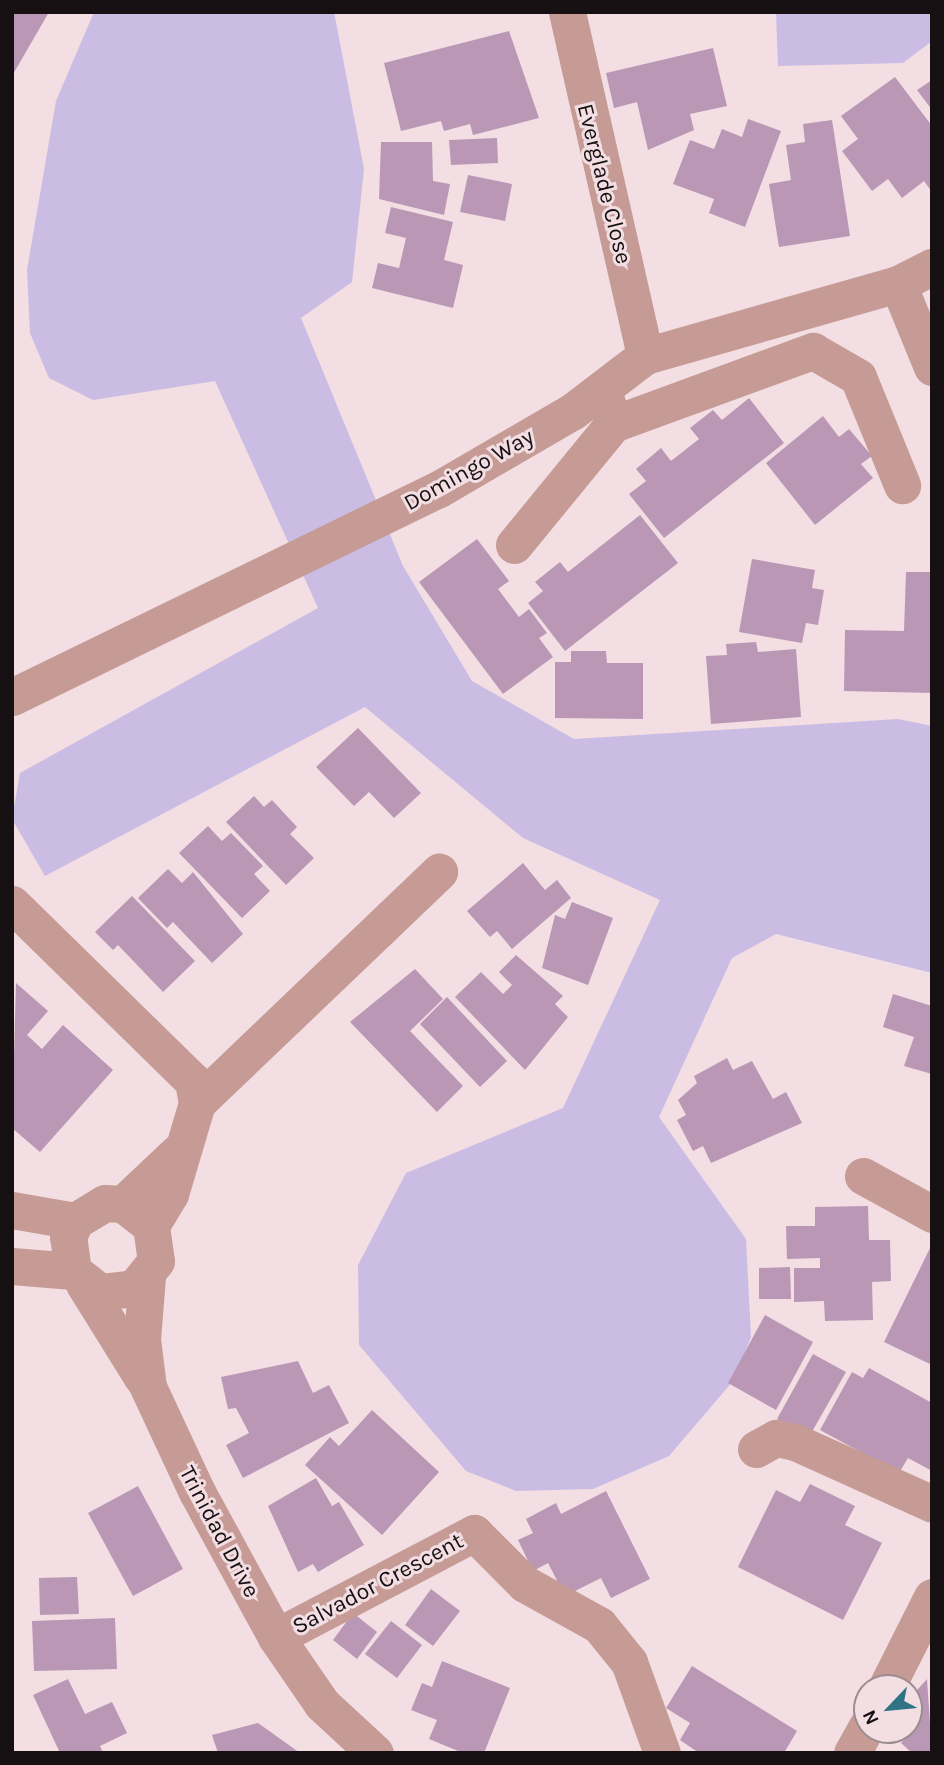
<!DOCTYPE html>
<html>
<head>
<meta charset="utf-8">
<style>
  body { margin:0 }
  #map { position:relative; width:944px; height:1765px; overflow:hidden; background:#f2dee3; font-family:Karla,sans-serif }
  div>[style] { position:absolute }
  .water>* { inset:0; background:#cbbce4 }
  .building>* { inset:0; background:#ba98b5 }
  .minor>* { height:37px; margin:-18.5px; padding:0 18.5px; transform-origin:18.5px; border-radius:18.5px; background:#c69b95 }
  span { translate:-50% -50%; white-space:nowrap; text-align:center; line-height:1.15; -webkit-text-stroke:6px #f2dee3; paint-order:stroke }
  .street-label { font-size:23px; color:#171012 }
  .frame { position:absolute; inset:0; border:14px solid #171012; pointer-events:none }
  .north { position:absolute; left:853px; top:1674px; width:70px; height:70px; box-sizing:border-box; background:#f2dee3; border:2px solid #9a8c8f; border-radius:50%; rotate:244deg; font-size:19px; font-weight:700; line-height:28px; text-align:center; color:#171012 }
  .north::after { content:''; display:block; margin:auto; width:24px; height:32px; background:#307384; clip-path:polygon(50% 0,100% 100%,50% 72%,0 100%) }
</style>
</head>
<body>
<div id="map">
  <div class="water">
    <div style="clip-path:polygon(94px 12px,334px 12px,364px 169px,352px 282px,301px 318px,403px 566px,472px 681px,574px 739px,898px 719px,932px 726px,932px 973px,776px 934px,732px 958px,659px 1117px,746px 1239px,751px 1337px,733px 1381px,669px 1456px,593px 1489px,516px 1491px,466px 1471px,359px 1345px,358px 1265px,406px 1173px,563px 1108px,660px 900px,523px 838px,365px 707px,45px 876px,12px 819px,20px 773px,318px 608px,215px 381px,93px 400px,49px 378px,30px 333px,27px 270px,56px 101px)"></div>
    <div style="clip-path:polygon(776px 12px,932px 12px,932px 41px,903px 63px,778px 66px)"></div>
  </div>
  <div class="building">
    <div style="clip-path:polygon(12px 12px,49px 12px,12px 76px)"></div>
    <div style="clip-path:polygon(509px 31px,539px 118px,473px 135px,470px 124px,444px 131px,441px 121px,401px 131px,384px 63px)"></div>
    <div style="clip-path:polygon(713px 48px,727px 106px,690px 114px,694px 130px,648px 150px,637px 102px,614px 108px,606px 73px)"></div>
    <div style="clip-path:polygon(895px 77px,932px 126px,932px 192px,924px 181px,902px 198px,888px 179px,872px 191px,842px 151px,858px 139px,841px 116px)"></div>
    <div style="clip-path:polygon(932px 80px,932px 110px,917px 90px)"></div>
    <div style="clip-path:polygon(748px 119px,781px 131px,745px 227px,709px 213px,714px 199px,673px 184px,690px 140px,714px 149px,722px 129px,742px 137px)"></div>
    <div style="clip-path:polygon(832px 120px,850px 236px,779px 247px,769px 184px,791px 180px,786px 145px,805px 142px,803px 124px)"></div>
    <div style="clip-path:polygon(497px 138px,498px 163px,451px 165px,449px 140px)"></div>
    <div style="clip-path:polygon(381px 142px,432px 142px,433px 181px,450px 184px,444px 215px,379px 199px)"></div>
    <div style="clip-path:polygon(468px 175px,512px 184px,505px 221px,460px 212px)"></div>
    <div style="clip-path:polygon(391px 207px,453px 222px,444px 260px,463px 265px,453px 308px,372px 288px,378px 263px,399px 268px,406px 238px,385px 233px)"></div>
    <div style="clip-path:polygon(749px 398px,784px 443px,664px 538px,629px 494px,646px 481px,636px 469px,661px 448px,671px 461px,699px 439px,690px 428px,713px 410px,722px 420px)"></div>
    <div style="clip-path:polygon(823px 416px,839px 437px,849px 429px,872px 456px,861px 464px,873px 478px,815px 525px,766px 463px)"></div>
    <div style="clip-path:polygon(640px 515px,678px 563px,565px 651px,528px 603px,543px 591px,535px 582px,560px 562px,568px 572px)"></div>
    <div style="clip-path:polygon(477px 539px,509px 581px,498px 589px,519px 617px,529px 609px,547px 633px,539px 638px,553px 657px,503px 694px,419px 582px)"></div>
    <div style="clip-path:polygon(752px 559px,815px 570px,812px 588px,824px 590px,818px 625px,806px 623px,802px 643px,739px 632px)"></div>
    <div style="clip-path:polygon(906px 572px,932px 572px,932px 693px,844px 691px,845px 630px,904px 631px)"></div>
    <div style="clip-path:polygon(756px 642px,758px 652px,796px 649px,801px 717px,711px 724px,706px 656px,727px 655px,726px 644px)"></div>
    <div style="clip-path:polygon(571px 651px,606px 651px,607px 663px,643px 663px,643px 719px,555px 718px,555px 662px,571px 662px)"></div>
    <div style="clip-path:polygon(358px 728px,421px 793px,394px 818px,369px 792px,354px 806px,316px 767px)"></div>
    <div style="clip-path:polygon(254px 796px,264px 807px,272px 800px,297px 827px,290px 834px,314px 858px,286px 885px,226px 822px)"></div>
    <div style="clip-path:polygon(208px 826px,222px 841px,231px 833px,263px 866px,254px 874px,270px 891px,242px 918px,179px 853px)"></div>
    <div style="clip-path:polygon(523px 863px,545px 890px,557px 880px,571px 898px,512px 949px,497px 931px,490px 937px,467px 911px)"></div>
    <div style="clip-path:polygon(168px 869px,182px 883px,193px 872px,243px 934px,212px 963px,173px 922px,167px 928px,138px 898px)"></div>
    <div style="clip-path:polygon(132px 896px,195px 961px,163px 992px,118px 945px,113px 950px,95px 932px)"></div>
    <div style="clip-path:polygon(572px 902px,613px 918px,588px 985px,542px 968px,555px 915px,565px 919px)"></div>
    <div style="clip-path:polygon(516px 955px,563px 996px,555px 1004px,568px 1017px,525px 1070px,455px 997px,481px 972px,503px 994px,512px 985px,499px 972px)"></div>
    <div style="clip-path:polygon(415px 969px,443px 999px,410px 1031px,463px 1086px,437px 1112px,350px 1022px)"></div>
    <div style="clip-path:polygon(16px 983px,48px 1011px,27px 1035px,42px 1049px,63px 1025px,113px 1070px,40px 1152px,12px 1128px)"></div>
    <div style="clip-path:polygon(893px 994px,932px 1006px,932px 1074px,904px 1066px,914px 1037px,883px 1027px)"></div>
    <div style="clip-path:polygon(447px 997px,507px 1061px,480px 1087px,420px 1024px)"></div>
    <div style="clip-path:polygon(727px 1058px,733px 1070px,752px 1061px,773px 1099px,786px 1092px,802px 1123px,711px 1163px,703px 1146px,693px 1151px,677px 1120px,686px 1115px,678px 1100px,697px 1083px,694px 1076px)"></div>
    <div style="clip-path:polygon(868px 1206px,869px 1240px,890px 1240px,891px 1281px,872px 1282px,873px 1320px,825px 1321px,824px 1301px,794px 1302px,794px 1268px,820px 1268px,820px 1258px,787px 1259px,786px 1226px,815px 1226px,815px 1207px)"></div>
    <div style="clip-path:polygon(932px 1244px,932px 1365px,884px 1342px)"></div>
    <div style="clip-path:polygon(790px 1267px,791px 1299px,759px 1299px,759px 1268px)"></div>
    <div style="clip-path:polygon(765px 1315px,813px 1342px,776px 1410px,728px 1383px)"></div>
    <div style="clip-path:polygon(813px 1354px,846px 1372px,809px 1437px,777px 1419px)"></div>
    <div style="clip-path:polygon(298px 1361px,313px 1393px,329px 1385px,349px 1423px,243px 1478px,226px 1445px,249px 1433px,236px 1408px,228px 1409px,221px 1377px)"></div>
    <div style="clip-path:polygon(869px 1368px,932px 1403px,932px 1471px,908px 1458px,899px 1473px,820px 1430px,852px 1372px,863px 1378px)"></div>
    <div style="clip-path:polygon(372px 1410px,439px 1472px,382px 1535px,305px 1465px,330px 1437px,339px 1446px)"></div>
    <div style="clip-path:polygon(316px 1478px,332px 1506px,339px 1502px,364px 1545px,318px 1572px,313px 1564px,298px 1572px,268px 1506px)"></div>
    <div style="clip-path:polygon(810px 1484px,855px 1506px,845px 1525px,882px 1543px,843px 1620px,738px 1567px,776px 1490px,800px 1502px)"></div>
    <div style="clip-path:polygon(138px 1486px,183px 1569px,133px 1596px,88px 1513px)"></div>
    <div style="clip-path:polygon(606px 1491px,650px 1579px,611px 1598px,601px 1578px,565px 1596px,548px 1563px,533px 1571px,518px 1540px,533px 1533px,526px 1519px,556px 1503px,561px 1514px)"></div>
    <div style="clip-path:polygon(77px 1577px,79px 1614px,40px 1615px,39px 1578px)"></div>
    <div style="clip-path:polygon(431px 1589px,460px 1611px,433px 1646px,405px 1625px)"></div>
    <div style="clip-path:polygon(353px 1613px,377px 1632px,357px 1659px,333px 1640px)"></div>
    <div style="clip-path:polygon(115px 1618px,117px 1669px,34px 1671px,32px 1621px)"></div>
    <div style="clip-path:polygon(391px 1621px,422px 1645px,397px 1678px,365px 1654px)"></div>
    <div style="clip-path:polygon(442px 1661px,510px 1688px,484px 1753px,463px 1753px,429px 1739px,437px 1720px,411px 1710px,422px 1683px,432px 1687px)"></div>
    <div style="clip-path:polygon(692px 1666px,797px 1731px,784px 1753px,699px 1753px,680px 1740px,690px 1723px,666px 1708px)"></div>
    <div style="clip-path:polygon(68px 1679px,85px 1714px,112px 1702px,127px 1733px,100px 1746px,103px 1753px,60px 1753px,33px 1695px)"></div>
    <div style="clip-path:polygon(927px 1679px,932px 1753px,912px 1753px,901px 1743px,913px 1730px,909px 1699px)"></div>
    <div style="clip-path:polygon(258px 1723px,300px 1753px,218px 1753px,212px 1735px)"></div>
  </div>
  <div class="minor">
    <div style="left:567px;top:12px;width:353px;rotate:77.2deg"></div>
    <div style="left:898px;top:284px;width:90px;rotate:67.7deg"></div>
    <div style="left:613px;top:424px;width:213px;rotate:-20.1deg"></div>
    <div style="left:813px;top:351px;width:52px;rotate:30deg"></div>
    <div style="left:858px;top:377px;width:117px;rotate:67.8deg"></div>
    <div style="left:514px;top:545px;width:156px;rotate:-50.7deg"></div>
    <div style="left:613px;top:424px;width:22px;rotate:-106deg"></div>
    <div style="left:12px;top:697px;width:475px;rotate:-26deg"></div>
    <div style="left:439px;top:489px;width:155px;rotate:-30.2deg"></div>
    <div style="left:573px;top:411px;width:91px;rotate:-37.4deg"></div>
    <div style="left:645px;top:356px;width:263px;rotate:-15.9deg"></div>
    <div style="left:898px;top:284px;width:38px;rotate:-27deg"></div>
    <div style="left:12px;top:904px;width:253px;rotate:44.4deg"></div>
    <div style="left:193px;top:1081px;width:22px;rotate:80deg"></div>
    <div style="left:197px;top:1103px;width:95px;rotate:106.5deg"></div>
    <div style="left:170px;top:1194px;width:37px;rotate:121deg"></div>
    <div style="left:197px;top:1103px;width:335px;rotate:-43.7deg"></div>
    <div style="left:863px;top:1176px;width:79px;rotate:28.8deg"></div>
    <div style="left:123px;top:1204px;width:36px;rotate:38deg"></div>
    <div style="left:151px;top:1226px;width:35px;rotate:82deg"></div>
    <div style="left:156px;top:1261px;width:35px;rotate:129deg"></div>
    <div style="left:134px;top:1288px;width:34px;rotate:173deg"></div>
    <div style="left:100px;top:1292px;width:34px;rotate:-142deg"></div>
    <div style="left:73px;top:1271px;width:34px;rotate:-98deg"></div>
    <div style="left:68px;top:1237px;width:17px;rotate:-66deg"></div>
    <div style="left:75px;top:1221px;width:35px;rotate:-31deg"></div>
    <div style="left:105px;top:1203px;width:18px;rotate:3deg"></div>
    <div style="left:123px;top:1204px;width:74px;rotate:-43.4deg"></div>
    <div style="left:12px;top:1210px;width:64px;rotate:9.9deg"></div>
    <div style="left:12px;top:1266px;width:61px;rotate:4.7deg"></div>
    <div style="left:147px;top:1277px;width:62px;rotate:94.6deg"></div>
    <div style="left:142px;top:1339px;width:48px;rotate:82.9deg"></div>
    <div style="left:148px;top:1387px;width:116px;rotate:65deg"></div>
    <div style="left:197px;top:1492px;width:165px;rotate:61.4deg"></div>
    <div style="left:276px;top:1637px;width:81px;rotate:55.5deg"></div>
    <div style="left:322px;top:1704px;width:72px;rotate:42.8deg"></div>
    <div style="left:84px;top:1284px;width:110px;rotate:58.1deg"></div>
    <div style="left:756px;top:1449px;width:23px;rotate:-29deg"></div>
    <div style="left:776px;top:1438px;width:19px;rotate:12deg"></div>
    <div style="left:795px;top:1442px;width:150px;rotate:24.3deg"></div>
    <div style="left:276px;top:1637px;width:224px;rotate:-27.7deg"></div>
    <div style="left:474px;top:1533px;width:72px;rotate:45deg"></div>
    <div style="left:525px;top:1584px;width:85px;rotate:29deg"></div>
    <div style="left:599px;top:1625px;width:48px;rotate:51deg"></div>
    <div style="left:629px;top:1662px;width:97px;rotate:70.1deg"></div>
    <div style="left:886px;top:1688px;width:102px;rotate:-63.2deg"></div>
    <div style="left:852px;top:1753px;width:31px;rotate:-61deg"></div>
  </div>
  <div class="street-label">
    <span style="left:604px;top:184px;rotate:76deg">Everglade Close</span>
    <span style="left:469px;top:470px;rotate:-29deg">Domingo Way</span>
    <span style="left:219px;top:1532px;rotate:62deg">Trinidad Drive</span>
    <span style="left:378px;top:1584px;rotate:-28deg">Salvador Crescent</span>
  </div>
  <div class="frame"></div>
  <div class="north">N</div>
</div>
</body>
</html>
